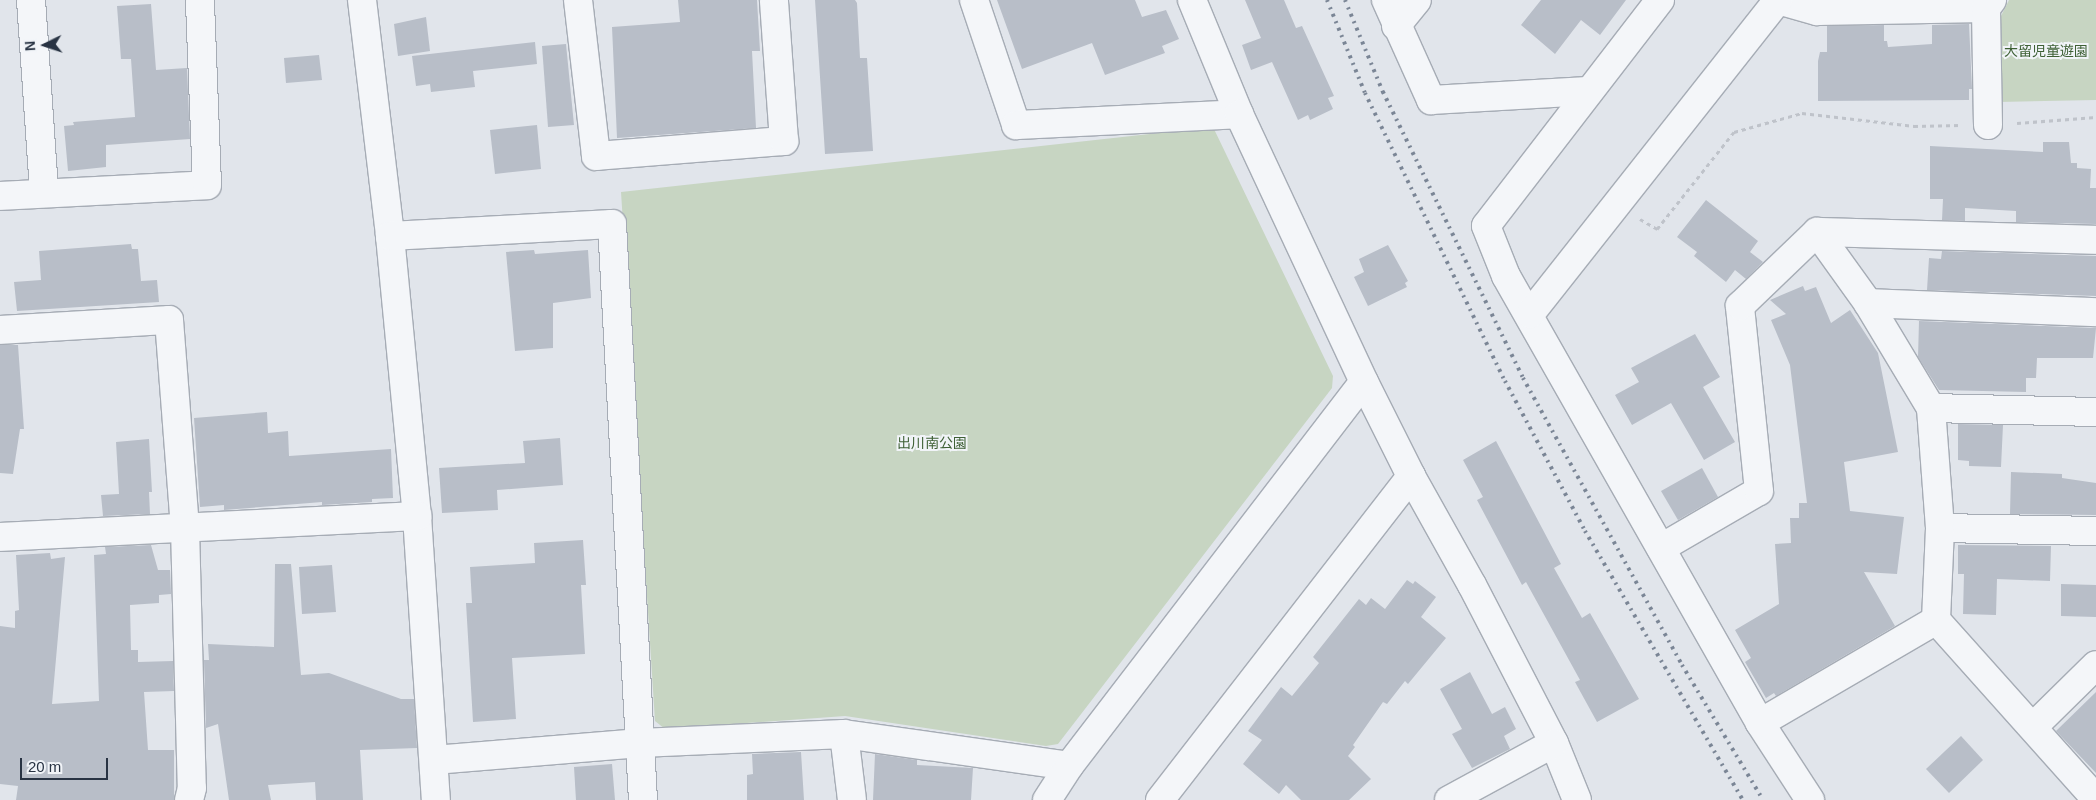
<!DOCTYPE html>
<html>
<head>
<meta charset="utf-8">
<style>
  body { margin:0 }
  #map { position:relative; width:2096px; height:800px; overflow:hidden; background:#e1e5eb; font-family:Arial,"Noto Sans JP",sans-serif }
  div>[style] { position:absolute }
  .green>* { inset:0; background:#c7d5c2 }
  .building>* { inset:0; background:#b8bec8 }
  .path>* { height:3px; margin-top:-1.5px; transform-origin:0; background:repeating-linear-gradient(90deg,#bfc3ca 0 4px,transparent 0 8px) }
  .roads { filter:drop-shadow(1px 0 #a6acb5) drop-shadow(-1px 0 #a6acb5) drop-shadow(0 1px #a6acb5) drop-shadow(0 -1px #a6acb5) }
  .minor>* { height:28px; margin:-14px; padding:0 14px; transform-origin:14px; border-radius:14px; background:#f4f6f9 }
  .rail>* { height:4px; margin-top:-2px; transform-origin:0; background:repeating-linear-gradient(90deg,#7a8595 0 2.5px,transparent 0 7.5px) }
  span { translate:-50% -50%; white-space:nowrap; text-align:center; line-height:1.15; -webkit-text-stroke:4px #f1f4f8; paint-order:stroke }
  .park-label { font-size:14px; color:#3e6035 }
  .north { position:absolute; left:20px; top:20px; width:50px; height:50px; -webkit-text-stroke:4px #f1f4f8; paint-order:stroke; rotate:266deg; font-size:14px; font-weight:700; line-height:20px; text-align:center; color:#283343 }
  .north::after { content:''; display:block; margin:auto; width:18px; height:22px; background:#283343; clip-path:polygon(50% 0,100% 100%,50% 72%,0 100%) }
  .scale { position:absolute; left:20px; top:758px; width:88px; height:22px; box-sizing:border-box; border:2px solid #283343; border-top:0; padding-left:6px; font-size:15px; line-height:18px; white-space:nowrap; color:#283343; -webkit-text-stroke:4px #f1f4f8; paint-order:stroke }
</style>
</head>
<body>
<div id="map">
  <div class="green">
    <div style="clip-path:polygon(2009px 0,2096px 0,2096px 100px,1998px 102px,1996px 26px)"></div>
    <div style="clip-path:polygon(1213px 127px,1333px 376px,1332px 388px,1058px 744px,1046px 746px,845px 716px,665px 729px,655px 721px,621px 192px)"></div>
  </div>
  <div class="building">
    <div style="clip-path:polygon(678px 0,757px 0,760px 51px,752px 51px,756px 128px,617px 138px,612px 27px,680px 22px)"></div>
    <div style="clip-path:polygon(815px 0,855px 0,857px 3px,860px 58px,867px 58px,873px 151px,825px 154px)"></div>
    <div style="clip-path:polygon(997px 0,1135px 0,1142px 17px,1166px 10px,1179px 39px,1162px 46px,1165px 53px,1105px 75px,1092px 43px,1022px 69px)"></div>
    <div style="clip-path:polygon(1245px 0,1284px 0,1296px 28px,1302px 26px,1334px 96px,1328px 98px,1333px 109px,1310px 120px,1308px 115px,1298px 120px,1272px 62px,1251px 70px,1242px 45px,1261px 38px)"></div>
    <div style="clip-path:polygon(1541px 0,1626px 0,1600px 35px,1581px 20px,1555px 54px,1521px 25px)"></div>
    <div style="clip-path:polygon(151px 4px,156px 70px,187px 68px,190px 139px,106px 145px,106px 167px,68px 171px,64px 126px,74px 125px,73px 122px,135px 117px,131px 59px,121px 59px,117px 6px)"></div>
    <div style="clip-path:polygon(426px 17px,430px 51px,398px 56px,394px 24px)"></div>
    <div style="clip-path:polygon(1969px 24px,1972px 89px,1969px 89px,1969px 100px,1818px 101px,1818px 61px,1820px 52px,1827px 52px,1827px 26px,1884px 25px,1884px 41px,1887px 41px,1888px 47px,1932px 44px,1932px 25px)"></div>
    <div style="clip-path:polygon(535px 42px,537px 64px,473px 71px,475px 87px,431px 92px,430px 84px,416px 86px,412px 56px)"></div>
    <div style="clip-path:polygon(566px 44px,574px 125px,548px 127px,542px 46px)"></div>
    <div style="clip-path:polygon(319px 55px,322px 80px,286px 83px,284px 58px)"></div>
    <div style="clip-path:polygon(537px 125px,541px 169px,495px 174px,490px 130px)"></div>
    <div style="clip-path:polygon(2043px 142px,2069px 142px,2071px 163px,2077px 163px,2077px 168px,2091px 169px,2090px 188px,2096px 188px,2096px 224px,2016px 222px,2016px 211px,1965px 208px,1965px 221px,1942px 220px,1943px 199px,1930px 199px,1930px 146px,2043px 152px)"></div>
    <div style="clip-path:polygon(1706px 200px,1758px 241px,1750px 252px,1763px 262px,1746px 279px,1735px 270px,1726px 282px,1694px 256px,1697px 252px,1677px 237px)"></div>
    <div style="clip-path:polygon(131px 244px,132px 249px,138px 249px,141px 281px,157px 280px,159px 302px,17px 311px,14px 282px,41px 280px,39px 251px)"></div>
    <div style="clip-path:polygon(1388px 245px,1408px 281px,1405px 283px,1407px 287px,1368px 306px,1354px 277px,1364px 272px,1359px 259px)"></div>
    <div style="clip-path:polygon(534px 250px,535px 254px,588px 250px,591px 298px,553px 303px,553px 348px,515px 351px,506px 252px)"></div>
    <div style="clip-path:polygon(1942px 251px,2096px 256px,2096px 296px,1927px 290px,1929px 258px,1941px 259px)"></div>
    <div style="clip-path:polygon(1803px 286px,1805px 291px,1816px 287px,1831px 323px,1850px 310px,1878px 353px,1898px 452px,1844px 462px,1850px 511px,1904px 517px,1897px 574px,1864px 572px,1895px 626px,1776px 696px,1774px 693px,1766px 698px,1745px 662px,1751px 658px,1735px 630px,1779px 604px,1775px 544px,1791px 543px,1790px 518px,1799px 518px,1799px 503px,1807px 503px,1790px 365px,1771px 320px,1786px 314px,1770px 300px)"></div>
    <div style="clip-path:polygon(1919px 321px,2096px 328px,2093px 358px,2037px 358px,2036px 378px,2026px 378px,2026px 392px,1939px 390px,1918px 357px)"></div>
    <div style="clip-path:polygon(1695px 334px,1720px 377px,1703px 387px,1735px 442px,1704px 460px,1671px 403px,1632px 425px,1615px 395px,1639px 382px,1631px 368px)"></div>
    <div style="clip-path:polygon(0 345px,18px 345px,24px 429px,20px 429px,13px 474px,0 473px)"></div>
    <div style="clip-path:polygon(267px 412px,268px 433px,288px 431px,289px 456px,391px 449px,393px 498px,372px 499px,372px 502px,322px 505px,322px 502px,224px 510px,224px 505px,200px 507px,194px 418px)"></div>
    <div style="clip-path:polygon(1958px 424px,2003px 425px,2001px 467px,1969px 466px,1969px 461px,1958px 460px)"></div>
    <div style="clip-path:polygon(560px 438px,563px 485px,497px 490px,498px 510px,442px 513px,439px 468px,525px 463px,523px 441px)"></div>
    <div style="clip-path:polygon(149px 439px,152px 492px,149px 492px,150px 514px,103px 516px,101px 495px,119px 494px,116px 442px)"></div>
    <div style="clip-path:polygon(1496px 441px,1561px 564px,1554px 568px,1582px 618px,1590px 613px,1639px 699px,1597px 722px,1575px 682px,1580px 680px,1526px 582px,1522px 585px,1477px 500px,1483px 497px,1463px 460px)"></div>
    <div style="clip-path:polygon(1702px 468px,1718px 497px,1678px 520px,1661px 491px)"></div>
    <div style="clip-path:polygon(2011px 472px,2062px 474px,2062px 478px,2096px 483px,2096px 515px,2010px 514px)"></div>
    <div style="clip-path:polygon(583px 540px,586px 585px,581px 585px,585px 654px,512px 658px,516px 719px,473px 722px,466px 603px,472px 603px,470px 567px,535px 563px,534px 543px)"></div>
    <div style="clip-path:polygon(151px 545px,158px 570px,170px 570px,171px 594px,159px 595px,159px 603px,130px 605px,131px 650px,138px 650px,138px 662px,173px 661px,174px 691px,144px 692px,148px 750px,174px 750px,174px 800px,16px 800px,18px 786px,0 784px,0 626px,15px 628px,15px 611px,19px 610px,16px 555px,50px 553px,51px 559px,65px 557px,52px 704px,99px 701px,94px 555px,106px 554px,105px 547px)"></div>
    <div style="clip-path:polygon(1958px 545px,2051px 546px,2050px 581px,1997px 579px,1996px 615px,1963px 614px,1964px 574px,1958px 574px)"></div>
    <div style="clip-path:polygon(275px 564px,291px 564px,301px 675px,329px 673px,401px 699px,414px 699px,417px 748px,360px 750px,363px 800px,316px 800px,315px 782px,268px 785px,271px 800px,229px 800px,218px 724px,206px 728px,204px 660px,209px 660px,208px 644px,274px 647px)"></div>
    <div style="clip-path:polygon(332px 565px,336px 612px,302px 614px,299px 567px)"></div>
    <div style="clip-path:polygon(1407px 580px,1413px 584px,1415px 581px,1436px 597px,1421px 617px,1446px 638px,1408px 684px,1405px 681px,1387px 704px,1383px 702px,1353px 745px,1355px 747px,1348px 756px,1371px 779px,1349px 800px,1301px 800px,1286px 785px,1279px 794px,1243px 764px,1262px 740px,1248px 731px,1281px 687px,1292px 696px,1319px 663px,1313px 657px,1359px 599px,1366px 605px,1371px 598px,1385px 609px)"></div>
    <div style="clip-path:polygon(2061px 584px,2096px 585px,2096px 617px,2061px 616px)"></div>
    <div style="clip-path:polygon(1470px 672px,1492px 714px,1505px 707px,1516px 729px,1504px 736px,1510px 749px,1472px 768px,1452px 734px,1462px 729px,1440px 689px)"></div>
    <div style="clip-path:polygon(2096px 692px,2096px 773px,2056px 731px)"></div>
    <div style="clip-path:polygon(1961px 736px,1983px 760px,1949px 793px,1926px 769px)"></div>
    <div style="clip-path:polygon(801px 752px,804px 800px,747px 800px,747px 775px,753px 774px,752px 754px)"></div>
    <div style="clip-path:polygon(875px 754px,917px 760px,917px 765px,973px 768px,971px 800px,873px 800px)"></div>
    <div style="clip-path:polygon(612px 764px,615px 800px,576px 800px,574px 767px)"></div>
  </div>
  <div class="path">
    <div style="left:2017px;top:123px;width:79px;rotate:-4.3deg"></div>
    <div style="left:1640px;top:219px;width:20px;rotate:30deg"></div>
    <div style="left:1657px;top:229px;width:124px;rotate:-51.6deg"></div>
    <div style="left:1734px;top:132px;width:71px;rotate:-15.6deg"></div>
    <div style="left:1802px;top:113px;width:113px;rotate:6.6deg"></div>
    <div style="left:1914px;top:126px;width:47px;rotate:-1.2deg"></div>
  </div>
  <div class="roads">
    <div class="minor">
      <div style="left:31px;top:0;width:193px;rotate:86.1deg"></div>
      <div style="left:362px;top:0;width:238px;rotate:83.2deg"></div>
      <div style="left:390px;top:236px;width:281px;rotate:84.5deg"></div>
      <div style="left:417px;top:516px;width:285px;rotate:86.2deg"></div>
      <div style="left:578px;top:0;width:157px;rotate:83.4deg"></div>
      <div style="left:596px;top:156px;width:189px;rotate:-4.6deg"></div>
      <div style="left:784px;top:141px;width:141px;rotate:-94.1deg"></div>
      <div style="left:974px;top:0;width:132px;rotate:71.4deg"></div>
      <div style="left:1016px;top:125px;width:223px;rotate:-2.8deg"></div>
      <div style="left:1192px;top:0;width:123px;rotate:67.6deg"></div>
      <div style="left:1239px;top:114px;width:296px;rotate:65deg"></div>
      <div style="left:1364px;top:382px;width:105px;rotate:63.4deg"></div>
      <div style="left:1411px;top:476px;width:125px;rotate:60.8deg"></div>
      <div style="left:1472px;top:585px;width:178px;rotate:62.6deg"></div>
      <div style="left:1554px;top:743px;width:61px;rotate:68deg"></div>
      <div style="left:1386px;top:0;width:110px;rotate:65.8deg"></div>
      <div style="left:1431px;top:100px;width:157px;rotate:-3.3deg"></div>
      <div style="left:1660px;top:0;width:285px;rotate:127.6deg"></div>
      <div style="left:1486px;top:226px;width:54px;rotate:68.2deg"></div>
      <div style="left:1506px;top:276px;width:514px;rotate:60.39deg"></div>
      <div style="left:1760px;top:723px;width:92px;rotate:57deg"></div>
      <div style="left:1778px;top:0;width:41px;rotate:15.8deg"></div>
      <div style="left:1817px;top:11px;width:169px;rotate:-1deg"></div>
      <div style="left:1396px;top:26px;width:33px;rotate:-51deg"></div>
      <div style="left:1988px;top:125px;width:117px;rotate:-91deg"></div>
      <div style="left:1986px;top:8px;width:10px;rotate:-53deg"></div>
      <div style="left:0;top:196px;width:207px;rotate:-3deg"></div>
      <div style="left:207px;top:185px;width:185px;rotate:-92.2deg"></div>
      <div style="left:390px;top:236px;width:222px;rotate:-3.1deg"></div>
      <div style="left:612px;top:224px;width:577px;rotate:86.92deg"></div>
      <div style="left:1868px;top:303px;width:228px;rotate:2.3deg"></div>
      <div style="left:1530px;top:314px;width:400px;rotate:-51.7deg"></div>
      <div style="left:0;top:330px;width:169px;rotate:-3.4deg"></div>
      <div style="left:169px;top:320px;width:209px;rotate:85.6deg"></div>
      <div style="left:185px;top:528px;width:260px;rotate:88.5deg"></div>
      <div style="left:192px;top:788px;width:12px;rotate:104deg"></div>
      <div style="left:1931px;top:408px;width:165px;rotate:1.4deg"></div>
      <div style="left:1940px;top:528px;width:156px;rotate:1.1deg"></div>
      <div style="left:0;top:537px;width:418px;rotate:-2.9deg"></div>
      <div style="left:1661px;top:548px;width:113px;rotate:-30.2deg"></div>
      <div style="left:1759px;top:491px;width:186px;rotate:-95.9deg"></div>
      <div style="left:1740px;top:306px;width:107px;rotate:-43.9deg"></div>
      <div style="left:1817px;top:232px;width:279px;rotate:1.6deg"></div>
      <div style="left:1936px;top:620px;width:240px;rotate:48.2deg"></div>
      <div style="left:1760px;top:723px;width:204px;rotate:-30.3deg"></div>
      <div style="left:1936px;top:620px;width:92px;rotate:-87.5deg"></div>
      <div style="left:1940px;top:528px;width:120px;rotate:-94.3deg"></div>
      <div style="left:1931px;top:408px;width:122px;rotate:-121deg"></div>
      <div style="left:1868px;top:303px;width:87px;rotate:-125.7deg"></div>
      <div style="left:2033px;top:727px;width:88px;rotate:-44.5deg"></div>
      <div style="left:844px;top:734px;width:66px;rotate:83.1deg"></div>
      <div style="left:434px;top:760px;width:207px;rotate:-4.7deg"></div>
      <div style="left:640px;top:743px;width:204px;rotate:-2.5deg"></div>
      <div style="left:844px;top:734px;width:227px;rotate:8.1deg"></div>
      <div style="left:1047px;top:800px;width:40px;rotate:-57.1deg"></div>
      <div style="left:1069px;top:766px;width:484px;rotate:-52.5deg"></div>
      <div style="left:1160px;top:800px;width:410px;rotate:-52.2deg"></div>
      <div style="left:1449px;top:800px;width:119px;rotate:-28.5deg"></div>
    </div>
  </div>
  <div class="rail">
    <div style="left:1327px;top:0;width:100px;rotate:67.8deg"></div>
    <div style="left:1365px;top:93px;width:320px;rotate:64.1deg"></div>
    <div style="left:1505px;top:381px;width:170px;rotate:61.9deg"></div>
    <div style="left:1585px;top:531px;width:312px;rotate:59.6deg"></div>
    <div style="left:1345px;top:0;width:100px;rotate:67.6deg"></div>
    <div style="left:1383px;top:92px;width:318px;rotate:63.9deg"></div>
    <div style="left:1523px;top:378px;width:328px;rotate:61deg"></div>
    <div style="left:1682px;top:665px;width:157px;rotate:59deg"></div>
  </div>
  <div class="park-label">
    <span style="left:2046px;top:51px">大留児童遊園</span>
    <span style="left:932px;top:443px">出川南公園</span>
  </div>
  <div class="north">N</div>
  <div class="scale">20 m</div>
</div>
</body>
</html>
